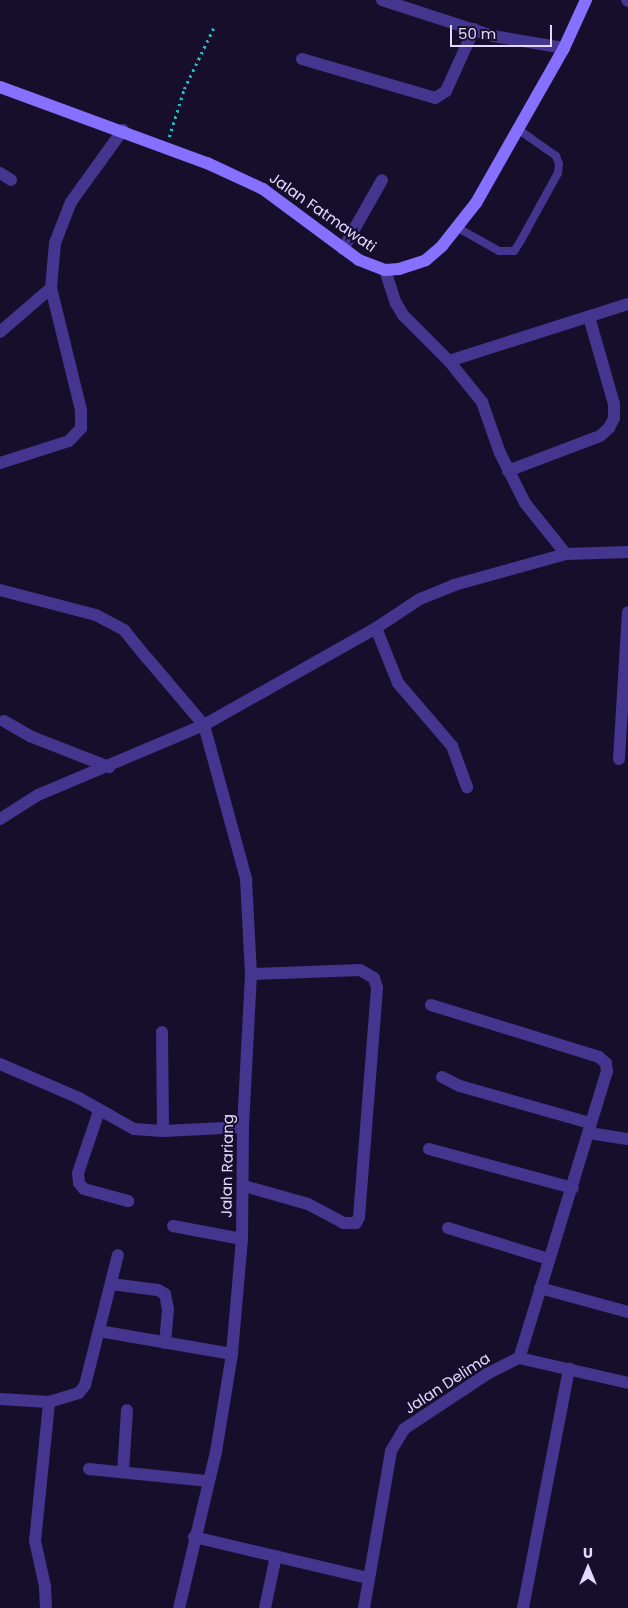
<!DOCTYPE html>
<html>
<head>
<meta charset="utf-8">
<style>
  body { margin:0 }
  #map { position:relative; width:628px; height:1608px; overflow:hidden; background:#170e2c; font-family:Poppins,sans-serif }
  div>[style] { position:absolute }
  .path>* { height:2.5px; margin-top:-1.25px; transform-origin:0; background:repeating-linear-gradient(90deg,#24bdc8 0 2.5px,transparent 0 6.5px) }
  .lane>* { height:8px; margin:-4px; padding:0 4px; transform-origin:4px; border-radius:4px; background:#44358f }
  .street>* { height:12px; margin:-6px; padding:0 6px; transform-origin:6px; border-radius:6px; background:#44358f }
  .secondary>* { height:12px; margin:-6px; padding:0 6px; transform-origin:6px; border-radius:6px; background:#8670ff }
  span { translate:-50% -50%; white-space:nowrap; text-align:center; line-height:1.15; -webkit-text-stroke:4px #170e2c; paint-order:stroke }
  .street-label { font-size:15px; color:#e3d9ff }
  .north { position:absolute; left:563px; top:1543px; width:50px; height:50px; -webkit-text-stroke:4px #170e2c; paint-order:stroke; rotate:0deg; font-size:14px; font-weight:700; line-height:20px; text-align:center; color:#e3d9ff }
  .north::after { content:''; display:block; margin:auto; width:18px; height:22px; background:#e3d9ff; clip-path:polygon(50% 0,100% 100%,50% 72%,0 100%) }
  .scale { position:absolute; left:450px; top:25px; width:102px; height:22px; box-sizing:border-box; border:2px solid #e3d9ff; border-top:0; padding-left:6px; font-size:15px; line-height:18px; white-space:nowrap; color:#e3d9ff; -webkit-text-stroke:4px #170e2c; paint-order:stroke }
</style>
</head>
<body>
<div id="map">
  <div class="path">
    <div style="left:169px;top:137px;width:50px;rotate:-72.6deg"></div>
    <div style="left:184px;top:89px;width:69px;rotate:-64.2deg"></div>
  </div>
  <div class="lane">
    <div style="left:458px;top:228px;width:47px;rotate:29.3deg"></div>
    <div style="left:499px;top:251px;width:15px"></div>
    <div style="left:514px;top:251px;width:11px;rotate:-56deg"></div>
    <div style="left:520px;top:242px;width:79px;rotate:-61.2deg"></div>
    <div style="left:558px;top:173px;width:9px;rotate:-84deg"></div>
    <div style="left:559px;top:164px;width:9px;rotate:-111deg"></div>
    <div style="left:556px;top:156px;width:45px;rotate:-144.9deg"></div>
  </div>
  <div class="street">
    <div style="left:382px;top:0;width:117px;rotate:18deg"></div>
    <div style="left:493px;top:36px;width:72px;rotate:9.6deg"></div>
    <div style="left:627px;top:0;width:1px;rotate:45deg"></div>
    <div style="left:302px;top:59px;width:139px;rotate:16.3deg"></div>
    <div style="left:435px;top:98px;width:13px;rotate:-32deg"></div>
    <div style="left:446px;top:91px;width:68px;rotate:-65.7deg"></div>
    <div style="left:0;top:173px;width:13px;rotate:32deg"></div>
    <div style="left:343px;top:249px;width:79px;rotate:-60.5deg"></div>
    <div style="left:385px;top:270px;width:35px;rotate:72deg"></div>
    <div style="left:396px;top:303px;width:14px;rotate:60deg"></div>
    <div style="left:403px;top:315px;width:65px;rotate:45deg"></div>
    <div style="left:449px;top:361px;width:53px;rotate:51.2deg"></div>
    <div style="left:482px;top:402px;width:54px;rotate:70.6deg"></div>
    <div style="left:500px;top:453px;width:56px;rotate:63.4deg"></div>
    <div style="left:525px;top:503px;width:65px;rotate:51.2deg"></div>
    <div style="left:0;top:332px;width:67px;rotate:-40.8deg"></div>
    <div style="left:449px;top:361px;width:188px;rotate:-17.7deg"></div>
    <div style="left:0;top:463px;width:72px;rotate:-17.7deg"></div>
    <div style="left:69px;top:441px;width:18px;rotate:-47deg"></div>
    <div style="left:81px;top:428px;width:18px;rotate:-90deg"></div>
    <div style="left:81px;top:410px;width:126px;rotate:-103.8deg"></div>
    <div style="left:51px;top:288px;width:45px;rotate:-84.9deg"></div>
    <div style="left:55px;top:243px;width:44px;rotate:-68.7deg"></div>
    <div style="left:71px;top:202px;width:89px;rotate:-54.2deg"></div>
    <div style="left:508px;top:471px;width:98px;rotate:-20.8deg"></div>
    <div style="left:600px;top:436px;width:12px;rotate:-42deg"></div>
    <div style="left:609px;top:428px;width:11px;rotate:-63deg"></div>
    <div style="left:614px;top:418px;width:14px;rotate:-90deg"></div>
    <div style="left:614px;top:404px;width:91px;rotate:-106deg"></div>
    <div style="left:0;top:590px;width:99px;rotate:14.6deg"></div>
    <div style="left:96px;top:615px;width:32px;rotate:28deg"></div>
    <div style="left:124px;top:630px;width:36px;rotate:51deg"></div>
    <div style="left:147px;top:658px;width:88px;rotate:49.6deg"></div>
    <div style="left:204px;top:725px;width:160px;rotate:74.7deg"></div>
    <div style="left:246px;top:879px;width:95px;rotate:87deg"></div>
    <div style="left:251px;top:974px;width:153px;rotate:93deg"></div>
    <div style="left:243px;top:1127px;width:112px;rotate:90.5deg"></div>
    <div style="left:242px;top:1239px;width:115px;rotate:95deg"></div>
    <div style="left:232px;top:1354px;width:99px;rotate:99.3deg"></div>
    <div style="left:216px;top:1452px;width:160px;rotate:103.3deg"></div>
    <div style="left:376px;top:628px;width:59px;rotate:68.2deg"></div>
    <div style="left:398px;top:683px;width:83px;rotate:49.4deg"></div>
    <div style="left:452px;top:746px;width:44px;rotate:69.9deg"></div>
    <div style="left:4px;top:721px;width:32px;rotate:30deg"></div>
    <div style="left:32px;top:737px;width:83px;rotate:21.3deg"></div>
    <div style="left:619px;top:759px;width:147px;rotate:-86.5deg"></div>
    <div style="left:0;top:819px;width:45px;rotate:-32.3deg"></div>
    <div style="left:38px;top:795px;width:180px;rotate:-22.9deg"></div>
    <div style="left:204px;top:725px;width:197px;rotate:-29.4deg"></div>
    <div style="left:376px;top:628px;width:53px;rotate:-33.4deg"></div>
    <div style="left:420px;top:599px;width:37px;rotate:-22deg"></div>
    <div style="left:454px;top:585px;width:116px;rotate:-15.5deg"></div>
    <div style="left:566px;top:554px;width:62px;rotate:-1.8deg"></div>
    <div style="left:431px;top:1005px;width:176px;rotate:17.2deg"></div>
    <div style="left:599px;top:1057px;width:9px;rotate:41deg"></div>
    <div style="left:606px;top:1063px;width:8px;rotate:83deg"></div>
    <div style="left:607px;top:1071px;width:300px;rotate:107deg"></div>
    <div style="left:162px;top:1032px;width:99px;rotate:89.4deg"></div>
    <div style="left:0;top:1064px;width:86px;rotate:23.3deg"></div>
    <div style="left:79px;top:1098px;width:63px;rotate:29.4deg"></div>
    <div style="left:134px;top:1129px;width:29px;rotate:4deg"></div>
    <div style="left:163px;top:1131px;width:80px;rotate:-2.9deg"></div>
    <div style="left:442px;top:1077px;width:20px;rotate:27deg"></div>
    <div style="left:460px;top:1086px;width:135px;rotate:15.9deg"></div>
    <div style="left:99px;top:1111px;width:65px;rotate:108.7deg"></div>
    <div style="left:78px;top:1173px;width:10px;rotate:84deg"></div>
    <div style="left:79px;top:1183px;width:8px;rotate:50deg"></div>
    <div style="left:84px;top:1189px;width:46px;rotate:15.3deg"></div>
    <div style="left:589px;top:1133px;width:39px;rotate:9deg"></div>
    <div style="left:429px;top:1149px;width:149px;rotate:15.2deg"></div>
    <div style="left:244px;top:1186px;width:66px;rotate:15.7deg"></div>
    <div style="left:308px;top:1204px;width:40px;rotate:28deg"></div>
    <div style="left:343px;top:1223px;width:13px"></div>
    <div style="left:356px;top:1223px;width:7px;rotate:-63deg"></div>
    <div style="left:359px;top:1217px;width:230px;rotate:-85.5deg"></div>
    <div style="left:377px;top:988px;width:10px;rotate:-107deg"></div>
    <div style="left:374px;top:978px;width:16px;rotate:-150deg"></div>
    <div style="left:360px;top:970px;width:109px;rotate:177.9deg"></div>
    <div style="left:173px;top:1226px;width:70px;rotate:10.7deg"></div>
    <div style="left:448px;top:1228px;width:106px;rotate:17.1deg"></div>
    <div style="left:111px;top:1284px;width:47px;rotate:7.3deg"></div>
    <div style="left:158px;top:1290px;width:8px;rotate:30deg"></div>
    <div style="left:165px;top:1294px;width:15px;rotate:79deg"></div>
    <div style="left:168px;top:1309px;width:34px;rotate:95deg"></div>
    <div style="left:540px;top:1288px;width:91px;rotate:15.3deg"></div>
    <div style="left:99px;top:1331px;width:135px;rotate:9.8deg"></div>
    <div style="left:0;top:1399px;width:49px;rotate:3.5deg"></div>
    <div style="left:49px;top:1402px;width:31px;rotate:-17deg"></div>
    <div style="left:79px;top:1393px;width:10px;rotate:-53deg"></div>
    <div style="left:85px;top:1385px;width:134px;rotate:-75.8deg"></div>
    <div style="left:89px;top:1469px;width:120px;rotate:5.8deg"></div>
    <div style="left:123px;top:1472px;width:62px;rotate:-86.3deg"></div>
    <div style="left:194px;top:1537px;width:179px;rotate:13.3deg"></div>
    <div style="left:46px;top:1608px;width:22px;rotate:-93deg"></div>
    <div style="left:45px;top:1586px;width:46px;rotate:-102.5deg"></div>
    <div style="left:35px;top:1541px;width:140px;rotate:-84.2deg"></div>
    <div style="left:265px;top:1608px;width:53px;rotate:-78.1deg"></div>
    <div style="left:364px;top:1608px;width:159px;rotate:-80.2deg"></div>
    <div style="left:391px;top:1451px;width:26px;rotate:-59deg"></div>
    <div style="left:404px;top:1429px;width:100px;rotate:-33.5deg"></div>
    <div style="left:487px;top:1374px;width:36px;rotate:-27deg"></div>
    <div style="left:519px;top:1358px;width:112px;rotate:12.9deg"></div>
    <div style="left:523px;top:1608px;width:244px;rotate:-79.1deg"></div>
  </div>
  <div class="secondary">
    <div style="left:0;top:87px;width:221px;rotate:20.2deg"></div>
    <div style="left:207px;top:163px;width:62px;rotate:24.9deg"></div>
    <div style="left:263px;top:189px;width:119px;rotate:36.5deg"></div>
    <div style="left:359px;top:260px;width:28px;rotate:21deg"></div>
    <div style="left:385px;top:270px;width:14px;rotate:-4deg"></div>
    <div style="left:399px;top:269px;width:28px;rotate:-18deg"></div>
    <div style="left:426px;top:260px;width:21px;rotate:-41deg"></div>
    <div style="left:442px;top:246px;width:55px;rotate:-51.7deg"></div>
    <div style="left:476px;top:203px;width:178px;rotate:-60.4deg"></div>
    <div style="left:564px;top:48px;width:53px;rotate:-65.4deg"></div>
  </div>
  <div class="street-label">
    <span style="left:323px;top:212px;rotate:35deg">Jalan Fatmawati</span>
    <span style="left:227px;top:1166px;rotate:-89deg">Jalan Rariang</span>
    <span style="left:447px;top:1383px;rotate:-33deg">Jalan Delima</span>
  </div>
  <div class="north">U</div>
  <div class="scale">50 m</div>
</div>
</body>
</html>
